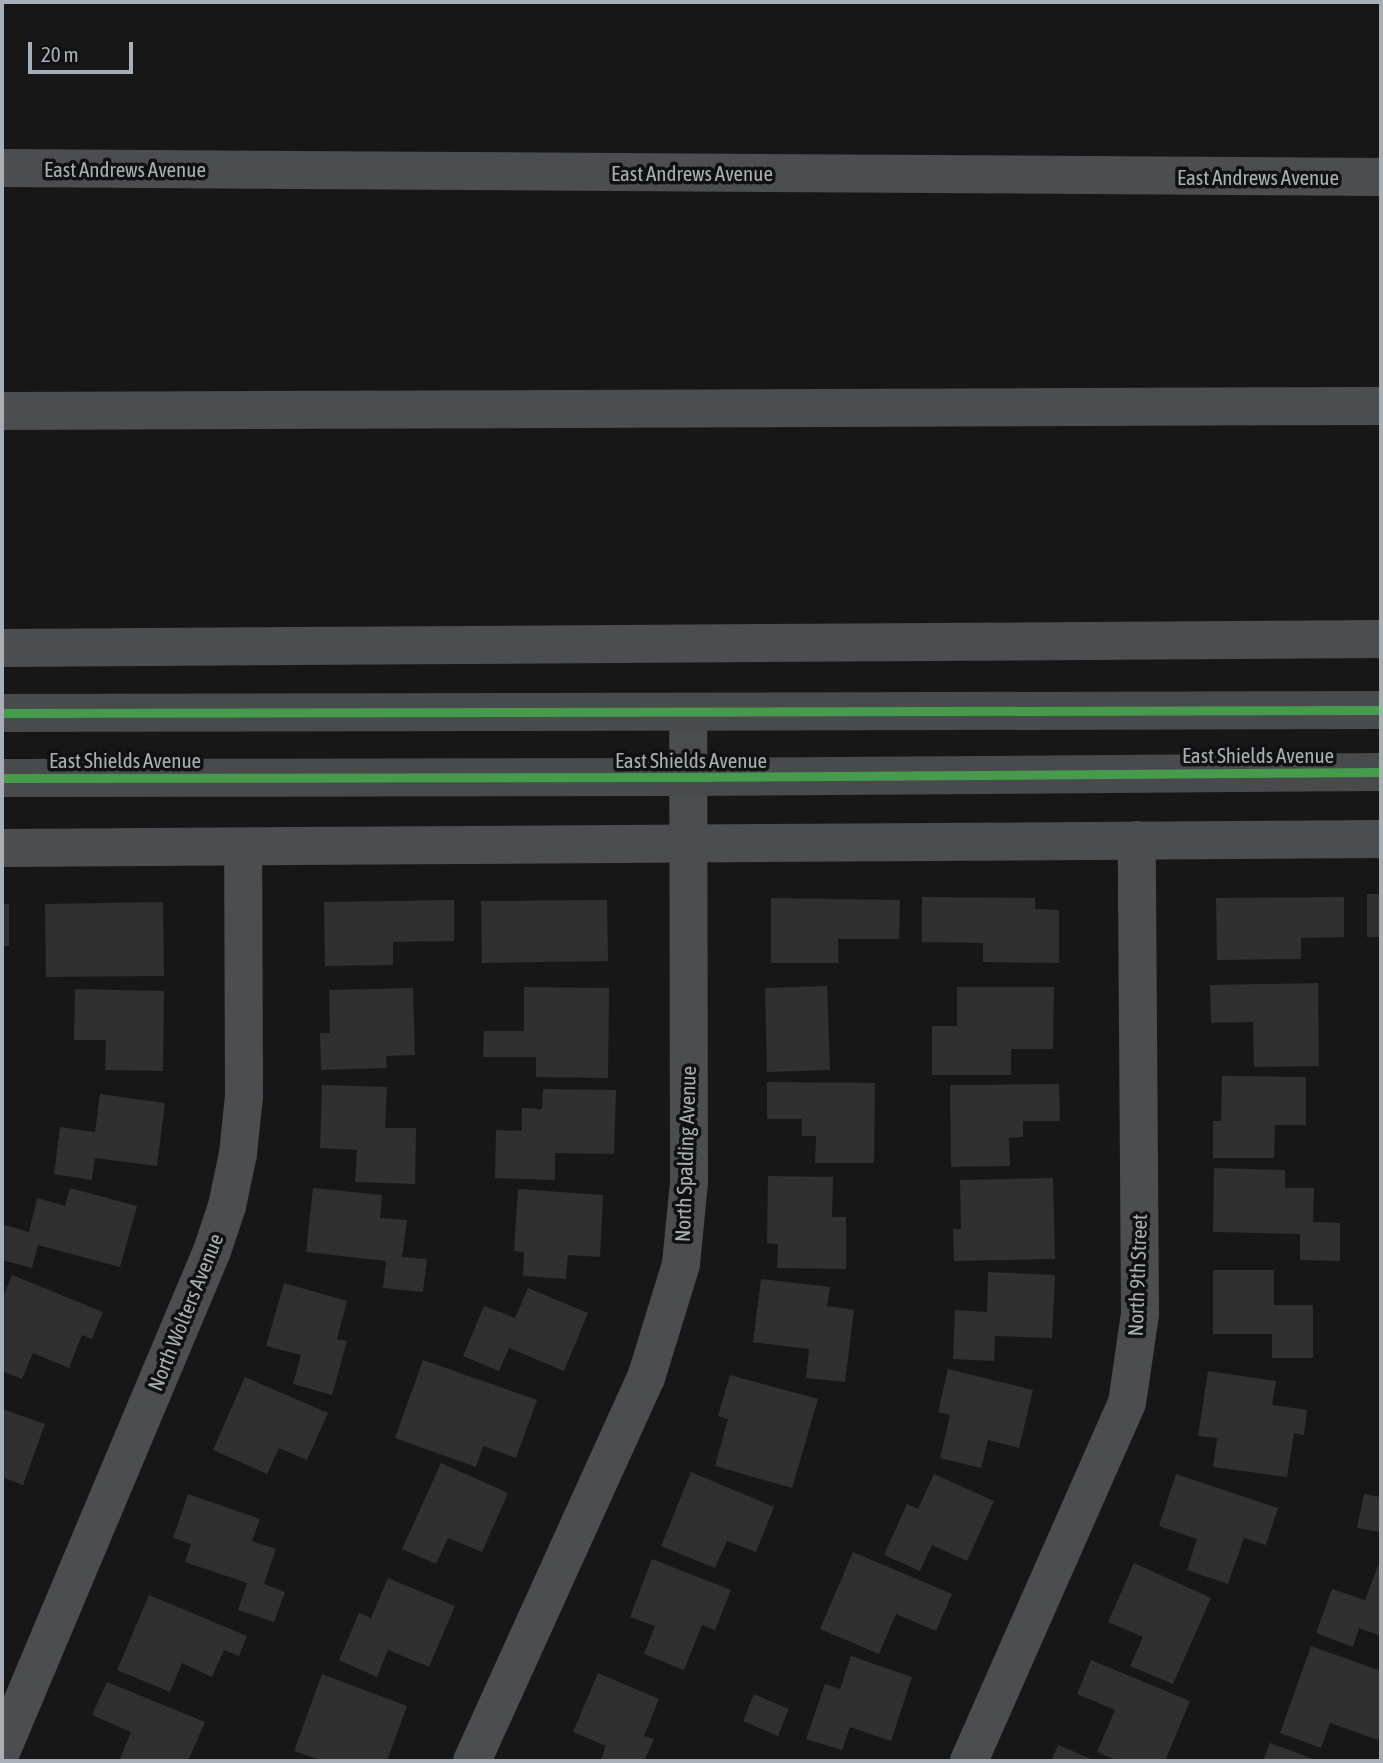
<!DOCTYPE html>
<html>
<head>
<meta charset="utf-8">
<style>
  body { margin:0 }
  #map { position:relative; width:1383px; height:1763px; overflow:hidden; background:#171717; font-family:"Asap Condensed",sans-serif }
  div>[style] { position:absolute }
  .building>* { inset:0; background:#303031 }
  .minor>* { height:38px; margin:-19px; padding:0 19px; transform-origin:19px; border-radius:19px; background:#4b4d50 }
  .major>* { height:38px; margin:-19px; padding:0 19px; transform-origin:19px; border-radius:19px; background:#494a4c }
  .cycleway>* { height:9px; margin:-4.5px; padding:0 4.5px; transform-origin:4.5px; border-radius:4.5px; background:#469c4c }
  span { translate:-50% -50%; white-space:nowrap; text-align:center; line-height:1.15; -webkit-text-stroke:7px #111113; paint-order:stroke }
  .street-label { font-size:21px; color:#a9afb7 }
  .frame { position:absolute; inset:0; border:4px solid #a9afb7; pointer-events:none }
  .scale { position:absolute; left:28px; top:42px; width:105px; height:32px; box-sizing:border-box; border:4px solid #a9afb7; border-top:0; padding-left:9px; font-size:21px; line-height:24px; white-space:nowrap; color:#a9afb7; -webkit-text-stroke:5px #111113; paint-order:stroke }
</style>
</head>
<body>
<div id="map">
  <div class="building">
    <div style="clip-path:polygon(1367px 894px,1381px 894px,1381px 937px,1367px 937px)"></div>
    <div style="clip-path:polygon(922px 897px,1035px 898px,1035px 909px,1059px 910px,1059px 963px,983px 962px,983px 943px,922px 942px)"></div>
    <div style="clip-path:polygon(1344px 897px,1344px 937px,1301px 938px,1301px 959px,1217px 960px,1216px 898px)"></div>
    <div style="clip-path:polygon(771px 898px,900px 900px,899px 939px,838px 939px,838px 963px,771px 963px)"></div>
    <div style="clip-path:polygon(454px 900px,454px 941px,393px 942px,393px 965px,325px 966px,324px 902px)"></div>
    <div style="clip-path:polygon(607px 900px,608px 961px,482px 963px,481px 901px)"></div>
    <div style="clip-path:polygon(163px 902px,164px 976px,46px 977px,45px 904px)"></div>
    <div style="clip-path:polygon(2px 904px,9px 904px,9px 946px,2px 946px)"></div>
    <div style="clip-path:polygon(1318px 983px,1319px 1066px,1254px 1067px,1253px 1022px,1211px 1023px,1210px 985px)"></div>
    <div style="clip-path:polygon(827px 986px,830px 1070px,767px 1072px,765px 988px)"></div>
    <div style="clip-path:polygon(524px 987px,609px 988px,608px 1078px,536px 1077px,536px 1057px,483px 1057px,484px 1031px,524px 1031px)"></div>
    <div style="clip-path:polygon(957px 987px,1054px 987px,1053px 1049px,1011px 1049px,1011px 1075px,932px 1075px,932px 1026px,957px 1026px)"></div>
    <div style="clip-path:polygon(413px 988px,415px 1055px,386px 1056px,387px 1068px,321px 1070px,320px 1033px,330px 1033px,329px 990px)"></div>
    <div style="clip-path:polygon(75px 989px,164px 991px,163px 1071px,105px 1070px,106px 1040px,74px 1040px)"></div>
    <div style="clip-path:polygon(1222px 1076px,1306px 1077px,1306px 1125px,1275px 1125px,1274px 1158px,1213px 1158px,1213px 1121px,1221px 1121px)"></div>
    <div style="clip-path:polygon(767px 1082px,875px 1083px,874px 1163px,815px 1163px,816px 1136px,802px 1136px,802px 1119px,767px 1119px)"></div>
    <div style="clip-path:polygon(1059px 1084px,1060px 1121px,1023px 1121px,1023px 1137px,1009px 1138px,1010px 1166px,951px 1167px,950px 1085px)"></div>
    <div style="clip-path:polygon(322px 1085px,387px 1087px,385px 1128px,416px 1128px,415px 1184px,355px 1182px,357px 1150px,320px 1148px)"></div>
    <div style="clip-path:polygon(543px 1089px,616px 1090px,614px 1154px,555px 1153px,555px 1180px,495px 1178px,496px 1130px,522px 1131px,522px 1108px,542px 1109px)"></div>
    <div style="clip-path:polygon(100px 1094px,165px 1103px,157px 1166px,95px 1158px,92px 1180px,54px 1174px,60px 1127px,95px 1132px)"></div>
    <div style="clip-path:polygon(1214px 1168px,1285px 1170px,1285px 1188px,1314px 1188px,1313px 1222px,1340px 1223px,1340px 1261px,1300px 1260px,1300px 1234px,1213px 1232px)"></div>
    <div style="clip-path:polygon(768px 1176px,833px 1177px,832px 1217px,846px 1217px,846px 1269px,777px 1268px,778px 1244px,767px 1243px)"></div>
    <div style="clip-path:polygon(1053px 1178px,1055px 1259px,954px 1261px,953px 1229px,961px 1229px,960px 1180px)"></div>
    <div style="clip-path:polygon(70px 1188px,137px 1206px,120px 1267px,38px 1245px,32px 1268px,2px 1260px,4px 1225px,29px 1232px,37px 1198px,65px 1206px)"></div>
    <div style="clip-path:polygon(313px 1188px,382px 1195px,380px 1218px,407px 1220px,402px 1257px,427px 1259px,423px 1292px,383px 1288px,386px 1261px,306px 1252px)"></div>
    <div style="clip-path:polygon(518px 1189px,603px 1195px,600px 1257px,568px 1255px,566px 1279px,523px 1276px,524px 1252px,514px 1251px)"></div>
    <div style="clip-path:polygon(1213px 1270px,1274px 1270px,1274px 1305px,1313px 1305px,1313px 1358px,1272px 1358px,1272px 1334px,1213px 1334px)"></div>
    <div style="clip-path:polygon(988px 1272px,1055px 1275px,1052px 1338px,995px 1336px,994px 1361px,953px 1359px,955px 1310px,987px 1312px)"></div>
    <div style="clip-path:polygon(12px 1275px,103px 1312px,92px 1339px,82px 1335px,69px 1368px,33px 1353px,22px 1379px,2px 1371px,2px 1300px)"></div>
    <div style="clip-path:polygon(761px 1279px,830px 1287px,827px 1306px,854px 1310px,845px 1382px,806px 1378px,809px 1349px,753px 1342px)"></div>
    <div style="clip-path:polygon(284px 1283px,347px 1301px,337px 1339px,347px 1341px,332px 1395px,293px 1384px,301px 1355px,266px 1346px)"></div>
    <div style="clip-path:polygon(528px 1288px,588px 1313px,564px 1371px,509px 1348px,499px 1371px,463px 1356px,484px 1306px,515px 1318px)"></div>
    <div style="clip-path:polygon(423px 1360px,537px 1400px,516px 1458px,483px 1446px,476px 1467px,395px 1438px)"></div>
    <div style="clip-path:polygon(948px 1369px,1033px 1390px,1019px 1448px,988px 1440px,981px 1468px,940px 1458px,950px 1415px,938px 1412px)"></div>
    <div style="clip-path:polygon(1208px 1371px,1276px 1381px,1272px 1405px,1307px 1410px,1304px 1435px,1294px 1433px,1287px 1477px,1213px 1467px,1217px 1438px,1198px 1436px)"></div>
    <div style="clip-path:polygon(730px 1375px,818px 1399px,792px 1488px,715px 1466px,728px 1419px,718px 1416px)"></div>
    <div style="clip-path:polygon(245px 1377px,328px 1413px,307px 1460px,279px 1448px,267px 1474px,213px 1450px)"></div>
    <div style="clip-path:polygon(2px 1409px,45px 1424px,23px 1485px,2px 1477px)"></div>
    <div style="clip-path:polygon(441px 1463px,508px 1493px,482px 1552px,448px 1538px,436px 1564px,402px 1549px)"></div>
    <div style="clip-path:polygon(691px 1472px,774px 1507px,756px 1552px,727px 1541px,715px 1568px,661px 1546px)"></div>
    <div style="clip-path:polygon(934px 1474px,994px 1501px,967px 1561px,932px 1545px,920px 1571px,884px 1555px,907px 1504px,918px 1509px)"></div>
    <div style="clip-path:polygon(1176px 1474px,1278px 1508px,1266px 1545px,1244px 1538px,1228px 1584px,1187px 1570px,1197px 1539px,1159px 1526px)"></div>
    <div style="clip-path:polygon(188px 1494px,260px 1519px,252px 1541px,276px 1549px,264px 1584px,285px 1592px,274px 1622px,238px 1610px,247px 1583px,185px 1562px,191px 1544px,173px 1538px)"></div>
    <div style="clip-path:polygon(1364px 1494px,1381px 1497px,1381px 1532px,1357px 1528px)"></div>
    <div style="clip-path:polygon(853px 1552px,952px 1594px,936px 1631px,896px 1614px,879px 1654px,820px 1629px)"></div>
    <div style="clip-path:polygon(652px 1559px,731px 1590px,715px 1630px,702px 1625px,684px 1670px,644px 1654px,655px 1626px,630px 1617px)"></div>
    <div style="clip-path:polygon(1134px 1563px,1211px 1598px,1173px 1684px,1130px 1666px,1143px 1637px,1108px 1622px)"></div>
    <div style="clip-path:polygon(1378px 1566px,1381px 1567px,1381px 1636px,1359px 1628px,1353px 1647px,1316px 1633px,1332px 1589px,1365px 1600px)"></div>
    <div style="clip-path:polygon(388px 1578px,455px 1606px,429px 1667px,388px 1650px,377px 1677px,339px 1660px,359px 1613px,371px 1618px)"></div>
    <div style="clip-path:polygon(149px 1595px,247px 1636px,239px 1656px,224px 1650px,212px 1677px,182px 1663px,170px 1692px,117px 1670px)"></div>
    <div style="clip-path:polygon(1311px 1646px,1381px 1671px,1381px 1730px,1378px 1740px,1330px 1723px,1321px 1748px,1280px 1733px)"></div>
    <div style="clip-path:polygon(851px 1656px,912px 1677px,891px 1741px,850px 1727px,842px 1750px,806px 1739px,825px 1684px,840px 1689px)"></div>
    <div style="clip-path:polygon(1091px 1660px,1190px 1701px,1165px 1761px,1119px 1761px,1097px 1752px,1115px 1710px,1077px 1694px)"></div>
    <div style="clip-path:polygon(598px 1673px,659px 1699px,644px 1736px,654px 1739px,644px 1761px,600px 1761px,606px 1746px,573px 1732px)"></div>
    <div style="clip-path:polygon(322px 1674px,407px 1706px,387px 1761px,323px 1761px,294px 1751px)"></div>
    <div style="clip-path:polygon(107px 1682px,205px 1722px,188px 1761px,119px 1761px,131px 1732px,92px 1715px)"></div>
    <div style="clip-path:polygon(754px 1694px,789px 1709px,778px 1736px,743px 1721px)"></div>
    <div style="clip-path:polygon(1270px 1743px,1319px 1761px,1263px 1761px)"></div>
    <div style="clip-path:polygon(1058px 1745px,1096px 1761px,1051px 1761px)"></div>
  </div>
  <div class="minor">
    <div style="left:2px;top:168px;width:1379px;rotate:0.37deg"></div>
    <div style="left:2px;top:411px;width:1379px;rotate:-0.21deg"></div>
    <div style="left:2px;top:648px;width:1379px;rotate:-0.37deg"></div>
    <div style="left:2px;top:848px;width:1379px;rotate:-0.37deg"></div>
    <div style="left:2px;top:1750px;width:541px;rotate:-67.18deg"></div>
    <div style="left:212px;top:1251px;width:47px;rotate:-71.6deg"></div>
    <div style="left:227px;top:1206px;width:53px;rotate:-78.1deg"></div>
    <div style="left:238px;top:1154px;width:58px;rotate:-84.1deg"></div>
    <div style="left:244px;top:1096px;width:249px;rotate:-90.2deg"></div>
    <div style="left:472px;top:1761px;width:421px;rotate:-65.6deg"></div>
    <div style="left:646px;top:1378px;width:119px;rotate:-72.9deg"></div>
    <div style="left:681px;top:1264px;width:82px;rotate:-84.4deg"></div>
    <div style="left:689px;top:1182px;width:469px;rotate:-90.1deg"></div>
    <div style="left:969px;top:1761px;width:391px;rotate:-66.2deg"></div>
    <div style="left:1127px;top:1403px;width:90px;rotate:-81.7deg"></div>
    <div style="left:1140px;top:1314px;width:474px;rotate:-90.4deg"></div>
  </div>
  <div class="major">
    <div style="left:2px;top:713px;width:1379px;rotate:-0.12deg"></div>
    <div style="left:2px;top:778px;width:686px;rotate:-0.08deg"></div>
    <div style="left:688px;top:777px;width:693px;rotate:-0.41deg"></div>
  </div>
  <div class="cycleway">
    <div style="left:2px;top:713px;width:1379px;rotate:-0.12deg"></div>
    <div style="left:2px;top:778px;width:686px;rotate:-0.08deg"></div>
    <div style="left:688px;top:777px;width:693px;rotate:-0.41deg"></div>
  </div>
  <div class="street-label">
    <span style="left:125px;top:169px">East Andrews Avenue</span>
    <span style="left:692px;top:173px">East Andrews Avenue</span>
    <span style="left:1258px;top:177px">East Andrews Avenue</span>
    <span style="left:1258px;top:755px">East Shields Avenue</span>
    <span style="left:125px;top:760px">East Shields Avenue</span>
    <span style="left:691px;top:760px">East Shields Avenue</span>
    <span style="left:685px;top:1154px;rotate:-88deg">North Spalding Avenue</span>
    <span style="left:1137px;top:1275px;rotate:-88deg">North 9th Street</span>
    <span style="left:185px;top:1312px;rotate:-68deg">North Wolters Avenue</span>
  </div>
  <div class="frame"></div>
  <div class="scale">20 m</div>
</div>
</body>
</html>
